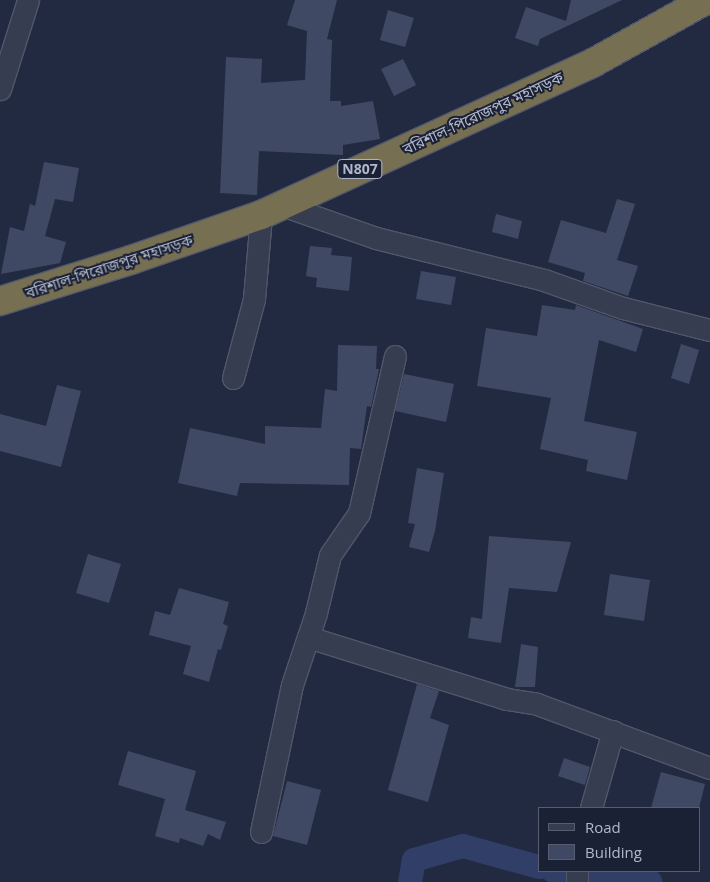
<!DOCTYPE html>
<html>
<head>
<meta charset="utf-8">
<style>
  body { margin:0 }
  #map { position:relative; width:710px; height:882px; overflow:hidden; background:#222a41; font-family:"Open Sans","Noto Sans Bengali",sans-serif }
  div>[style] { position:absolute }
  .canal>* { height:24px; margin:-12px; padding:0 12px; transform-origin:12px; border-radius:12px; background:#313f68 }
  .building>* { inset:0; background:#404963 }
  .roads { filter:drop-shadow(1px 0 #51576b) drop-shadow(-1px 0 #51576b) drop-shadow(0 1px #51576b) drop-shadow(0 -1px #51576b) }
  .street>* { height:21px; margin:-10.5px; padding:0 10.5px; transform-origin:10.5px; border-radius:10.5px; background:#363d50 }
  .highway>* { height:28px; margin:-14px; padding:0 14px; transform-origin:14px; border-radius:14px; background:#776f52 }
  span { translate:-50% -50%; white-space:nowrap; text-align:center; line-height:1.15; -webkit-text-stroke:4px #1b2135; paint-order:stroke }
  .shield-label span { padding:1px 4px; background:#1b2135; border:1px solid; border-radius:4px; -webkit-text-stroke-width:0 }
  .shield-label { font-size:14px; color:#b2b8cb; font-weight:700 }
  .street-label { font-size:15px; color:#b2b8cb }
  .legend { position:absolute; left:538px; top:807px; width:162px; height:65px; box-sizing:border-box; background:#1b2135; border:1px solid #575d71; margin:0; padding:6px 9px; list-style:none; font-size:15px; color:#b2b8cb }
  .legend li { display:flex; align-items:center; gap:10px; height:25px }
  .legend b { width:25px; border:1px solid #575d71 }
</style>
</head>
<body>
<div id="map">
  <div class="canal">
    <div style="left:553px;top:871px;width:11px;rotate:15deg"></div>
    <div style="left:564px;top:874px;width:48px;rotate:-3.6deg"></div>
    <div style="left:612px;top:871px;width:40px;rotate:16deg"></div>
    <div style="left:410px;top:882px;width:22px;rotate:-80deg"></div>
    <div style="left:414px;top:860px;width:51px;rotate:-15.9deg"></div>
    <div style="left:463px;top:846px;width:79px;rotate:15.4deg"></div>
  </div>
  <div class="building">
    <div style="clip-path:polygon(295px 0,337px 0,327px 39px,332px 40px,330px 101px,341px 101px,341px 106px,373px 101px,380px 139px,343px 145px,343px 155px,259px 151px,257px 195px,220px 193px,226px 57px,262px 59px,261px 83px,305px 80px,307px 31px,287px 25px)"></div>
    <div style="clip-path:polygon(571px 0,622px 0,540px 39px,538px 46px,515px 38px,526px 7px,566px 21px)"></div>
    <div style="clip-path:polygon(388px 10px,414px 18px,405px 47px,380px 40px)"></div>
    <div style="clip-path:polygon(403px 59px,416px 85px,394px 96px,381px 69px)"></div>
    <div style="clip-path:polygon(44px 162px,79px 168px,73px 202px,55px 199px,45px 236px,66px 242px,60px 263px,1px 274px,10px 227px,24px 231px,30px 204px,35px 206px)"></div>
    <div style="clip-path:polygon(617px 199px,635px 204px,617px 260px,638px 266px,628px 296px,583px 281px,585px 273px,548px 262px,561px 220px,606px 233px)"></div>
    <div style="clip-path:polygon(496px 214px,522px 221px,518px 239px,492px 232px)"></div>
    <div style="clip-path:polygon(310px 246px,332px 248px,331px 255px,352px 257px,349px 291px,316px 287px,317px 278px,306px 276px)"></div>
    <div style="clip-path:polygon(421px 271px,456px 277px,451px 305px,416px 299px)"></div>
    <div style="clip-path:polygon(542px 305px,575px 310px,576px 305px,643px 329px,636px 352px,599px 340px,584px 421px,637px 432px,627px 480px,586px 471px,588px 460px,540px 449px,551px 398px,477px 386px,486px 328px,537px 336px)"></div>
    <div style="clip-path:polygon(681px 344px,699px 350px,689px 384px,671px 378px)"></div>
    <div style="clip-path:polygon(338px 345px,377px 346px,376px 369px,379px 369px,371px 407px,367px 406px,361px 449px,350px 448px,349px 485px,240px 483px,237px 496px,178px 483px,190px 428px,265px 444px,265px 426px,321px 428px,325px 389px,337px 391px)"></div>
    <div style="clip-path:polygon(404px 374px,454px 384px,446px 422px,395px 411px)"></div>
    <div style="clip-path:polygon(57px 385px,81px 391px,61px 467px,0 451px,0 414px,46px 426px)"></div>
    <div style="clip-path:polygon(417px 468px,444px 473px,435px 531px,429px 552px,409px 547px,415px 524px,408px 523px)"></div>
    <div style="clip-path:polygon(489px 536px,571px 542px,557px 592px,509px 588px,501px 643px,468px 638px,471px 617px,482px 619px)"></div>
    <div style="clip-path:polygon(88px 554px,121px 564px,109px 603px,76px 593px)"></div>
    <div style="clip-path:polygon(610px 574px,650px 580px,644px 621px,604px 615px)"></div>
    <div style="clip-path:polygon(179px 588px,229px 602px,223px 624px,228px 626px,221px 650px,218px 649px,209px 682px,183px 674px,191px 646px,149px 635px,155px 611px,170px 615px)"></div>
    <div style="clip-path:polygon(521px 644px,538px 647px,535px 687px,515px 687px)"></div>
    <div style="clip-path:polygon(417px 684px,439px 691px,430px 718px,449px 725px,428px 802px,388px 790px)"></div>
    <div style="clip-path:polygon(128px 751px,196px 771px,185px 810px,226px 822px,220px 840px,208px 834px,203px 846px,180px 838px,179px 843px,155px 836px,165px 799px,118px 785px)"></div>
    <div style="clip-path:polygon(564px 758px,590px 767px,585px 785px,558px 776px)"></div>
    <div style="clip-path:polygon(661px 772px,705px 784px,699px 808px,651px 808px)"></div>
    <div style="clip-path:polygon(287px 781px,321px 790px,307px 845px,273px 836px)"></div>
  </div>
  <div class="roads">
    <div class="street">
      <div style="left:0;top:89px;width:93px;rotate:-72.5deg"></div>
      <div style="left:282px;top:205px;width:100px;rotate:19.3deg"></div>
      <div style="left:376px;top:238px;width:173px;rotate:14deg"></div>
      <div style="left:544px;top:280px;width:84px;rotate:19.5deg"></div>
      <div style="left:623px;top:308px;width:90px;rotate:14.2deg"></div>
      <div style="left:395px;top:356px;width:161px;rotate:102.9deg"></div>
      <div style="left:359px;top:513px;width:51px;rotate:124.6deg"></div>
      <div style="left:330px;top:555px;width:60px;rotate:103.6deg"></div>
      <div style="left:316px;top:613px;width:25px;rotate:108deg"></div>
      <div style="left:308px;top:637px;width:208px;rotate:17.3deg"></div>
      <div style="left:507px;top:699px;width:30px;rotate:9deg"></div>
      <div style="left:537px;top:704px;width:184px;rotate:20.3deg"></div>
      <div style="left:233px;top:378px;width:82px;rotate:-75.1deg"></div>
      <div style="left:254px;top:299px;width:84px;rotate:-85.2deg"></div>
      <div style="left:591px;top:808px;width:80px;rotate:-74.1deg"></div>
      <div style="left:261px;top:832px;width:150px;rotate:-78.1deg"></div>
      <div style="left:292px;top:685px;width:51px;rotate:-71.6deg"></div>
      <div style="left:577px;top:882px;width:11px;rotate:-90deg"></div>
    </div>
    <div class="highway">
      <div style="left:0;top:301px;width:137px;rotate:-17.4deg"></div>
      <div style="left:131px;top:260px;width:138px;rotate:-19.1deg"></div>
      <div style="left:261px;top:215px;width:363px;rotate:-24.6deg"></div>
      <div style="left:591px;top:64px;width:132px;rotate:-29.1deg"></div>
    </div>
  </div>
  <div class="shield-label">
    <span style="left:360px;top:169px">N807</span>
  </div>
  <div class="street-label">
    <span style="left:483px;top:113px;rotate:-25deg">বরিশাল-পিরোজপুর মহাসড়ক</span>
    <span style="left:109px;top:266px;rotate:-18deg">বরিশাল-পিরোজপুর মহাসড়ক</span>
  </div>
  <ul class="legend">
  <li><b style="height:6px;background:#363d50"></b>Road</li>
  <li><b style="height:14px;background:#404963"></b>Building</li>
  </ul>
</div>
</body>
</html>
